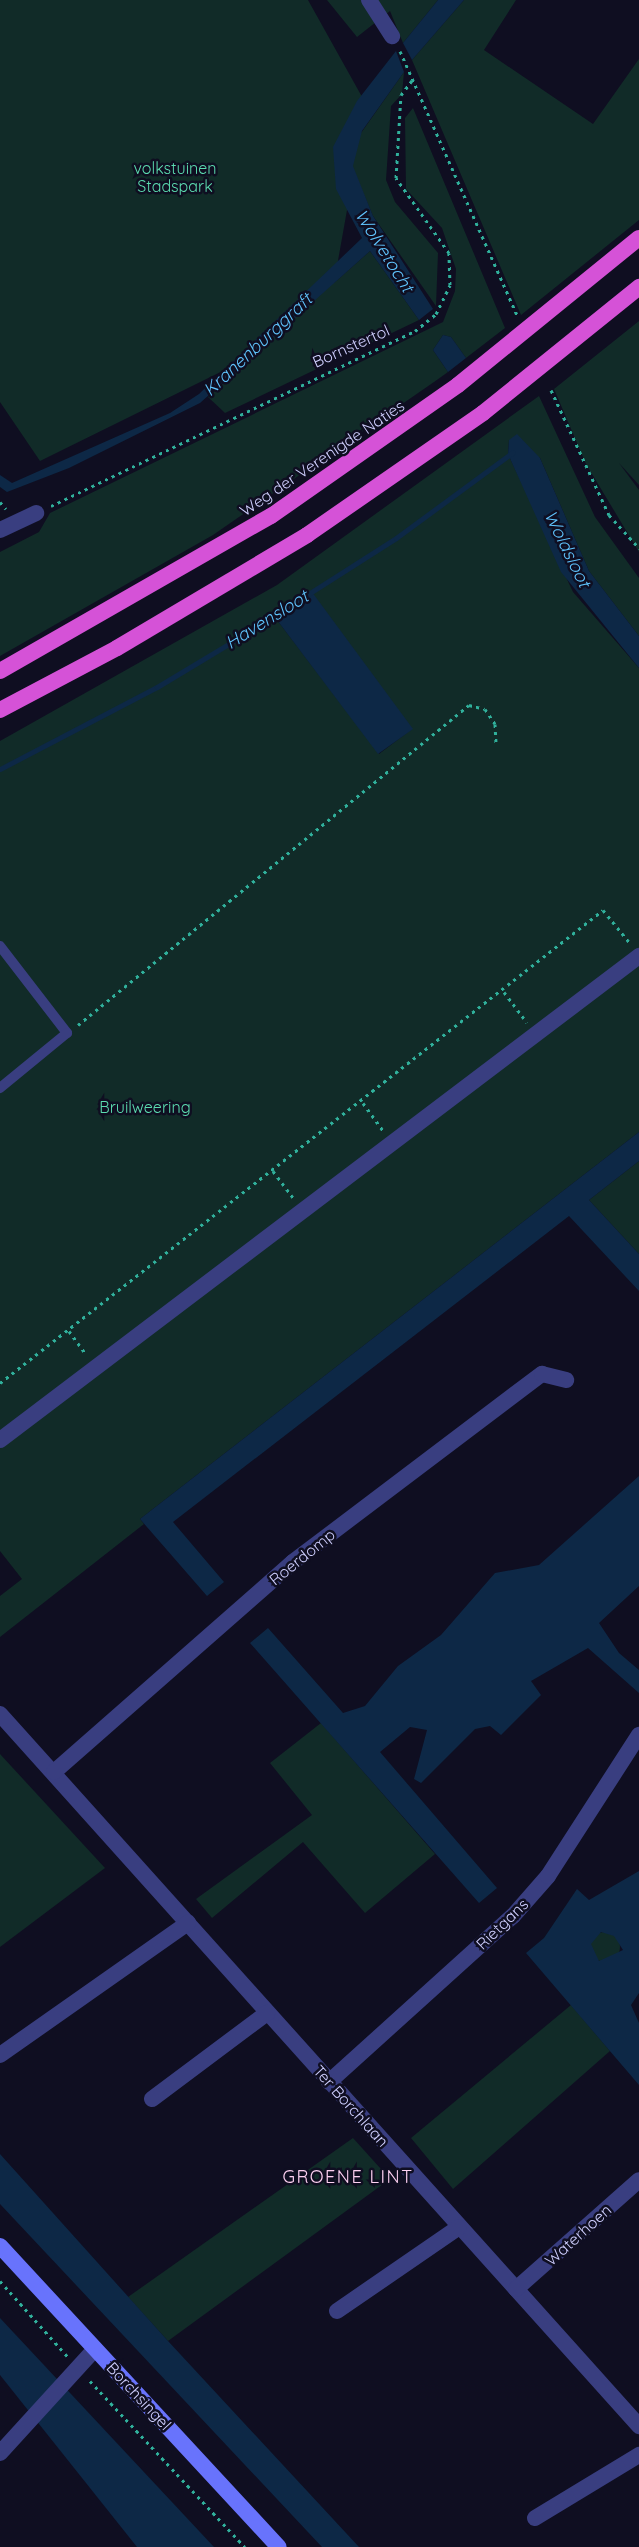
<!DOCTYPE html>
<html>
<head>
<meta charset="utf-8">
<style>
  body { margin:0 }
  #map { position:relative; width:639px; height:2547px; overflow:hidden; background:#0f0e21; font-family:Quicksand,sans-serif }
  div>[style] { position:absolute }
  .green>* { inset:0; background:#112b28 }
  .round { border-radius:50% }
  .water>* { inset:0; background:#0d2846 }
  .stream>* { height:5px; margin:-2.5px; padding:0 2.5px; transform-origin:2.5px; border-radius:2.5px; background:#0d2846 }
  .path>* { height:3px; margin-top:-1.5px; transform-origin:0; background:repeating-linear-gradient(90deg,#30b19c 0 3px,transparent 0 7.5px) }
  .service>* { height:10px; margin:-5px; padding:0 5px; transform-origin:5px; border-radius:5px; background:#393e80 }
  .minor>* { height:16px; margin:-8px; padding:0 8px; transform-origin:8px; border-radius:8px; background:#393e80 }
  .secondary>* { height:16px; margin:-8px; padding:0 8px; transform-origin:8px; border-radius:8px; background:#6873fc }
  .trunk>* { height:16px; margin:-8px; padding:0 8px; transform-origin:8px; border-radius:8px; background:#d552d7 }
  span { translate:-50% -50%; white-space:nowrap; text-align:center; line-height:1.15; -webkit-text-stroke:5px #0f0e21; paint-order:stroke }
  .park-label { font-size:16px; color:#5cddb0 }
  .street-label { font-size:16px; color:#cfcffe }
  .water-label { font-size:18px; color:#5fc3fc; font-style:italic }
  .neighbourhood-label { font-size:18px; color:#fed1f2; letter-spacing:1.5px }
</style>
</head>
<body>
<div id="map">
  <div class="green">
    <div style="clip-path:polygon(0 0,308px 0,366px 104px,361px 133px,404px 72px,402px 94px,391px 106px,386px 180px,395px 202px,438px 253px,436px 306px,373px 216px,354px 171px,334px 283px,370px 251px,419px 320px,225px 413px,208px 397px,253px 356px,40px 461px,0 402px)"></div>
    <div style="clip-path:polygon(327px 0,438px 0,403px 43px,390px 11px,357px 37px)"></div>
    <div style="clip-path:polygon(464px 0,516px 0,484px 50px,593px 124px,639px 59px,639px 220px,521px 315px,412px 60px)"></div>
    <div style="clip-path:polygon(413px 108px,505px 328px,466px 358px,451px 337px,443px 335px,433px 350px,448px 372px,434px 382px,213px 535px,0 656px,0 552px,39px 532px,50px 513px,443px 322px,455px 291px,456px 269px,442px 228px,406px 189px,405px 118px)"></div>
    <div style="clip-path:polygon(639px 321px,639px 485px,619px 463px,639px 490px,639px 552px,586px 464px,554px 389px)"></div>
    <div style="clip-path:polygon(evenodd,539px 396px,595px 517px,639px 578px,639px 636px,589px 571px,540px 458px,509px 440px,508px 454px,573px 592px,639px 668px,639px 1132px,140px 1519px,144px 1524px,0 1637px,0 1596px,22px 1579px,0 1551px,0 741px,277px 585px,539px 396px,312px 593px,412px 729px,379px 754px,274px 616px,312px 593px)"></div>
    <div style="clip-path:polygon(639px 1161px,639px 1254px,589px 1200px)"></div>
    <div style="clip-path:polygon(321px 1723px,435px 1854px,365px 1913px,303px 1842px,212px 1918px,196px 1899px,312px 1815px,270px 1763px)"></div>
    <div style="clip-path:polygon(0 1754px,105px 1868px,0 1947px)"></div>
    <div class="round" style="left:590px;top:1932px;width:30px;height:30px"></div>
    <div style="clip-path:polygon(571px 2005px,610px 2051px,453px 2189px,411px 2138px)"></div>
    <div style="clip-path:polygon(353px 2138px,390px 2179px,168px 2341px,128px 2297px)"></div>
  </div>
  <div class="water">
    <div style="clip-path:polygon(438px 0,464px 0,412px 60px,403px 43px)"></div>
    <div style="clip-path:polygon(396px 51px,404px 72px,362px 131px,353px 166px,373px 216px,433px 309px,419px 320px,370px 251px,200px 403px,69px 468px,7px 492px,0 487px,0 475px,12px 483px,170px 413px,199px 394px,362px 238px,336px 189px,333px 147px,357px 101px)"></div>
    <div style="clip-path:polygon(443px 335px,451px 337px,466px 358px,448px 372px,433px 350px)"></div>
    <div style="clip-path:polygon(517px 434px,540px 458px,589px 571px,639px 636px,639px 668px,561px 572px,508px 454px,509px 440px)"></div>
    <div style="clip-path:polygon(312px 592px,413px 729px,378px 754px,274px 616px)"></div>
    <div style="clip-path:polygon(639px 1132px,639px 1161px,589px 1200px,639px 1254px,639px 1291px,569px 1216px,173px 1522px,224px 1582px,207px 1596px,140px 1519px)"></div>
    <div style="clip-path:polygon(639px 1476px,639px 1586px,599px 1623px,619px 1653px,639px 1670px,639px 1693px,588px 1648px,531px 1681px,541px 1695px,501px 1735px,490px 1726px,475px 1729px,421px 1783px,414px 1779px,427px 1730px,410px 1727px,380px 1752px,497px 1888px,479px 1903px,250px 1643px,268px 1628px,343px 1713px,365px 1706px,398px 1666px,441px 1635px,495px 1573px,539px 1565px)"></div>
    <div style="clip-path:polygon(evenodd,639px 1871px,639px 1993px,631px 2005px,639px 2023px,639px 2085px,526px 1953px,544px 1938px,577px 1889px,589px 1900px,639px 1871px,601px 1932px,614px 1936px,623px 1950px,599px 1961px,591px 1944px,601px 1932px)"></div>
    <div style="clip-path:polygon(0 2154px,168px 2341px,359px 2547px,322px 2547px,0 2204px)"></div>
    <div style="clip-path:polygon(0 2318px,214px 2547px,137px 2547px,0 2375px)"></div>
  </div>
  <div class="stream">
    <div style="left:0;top:769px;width:177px;rotate:-27.6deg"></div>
    <div style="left:157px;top:687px;width:105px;rotate:-31deg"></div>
    <div style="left:247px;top:633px;width:177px;rotate:-32.5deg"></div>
    <div style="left:396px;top:538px;width:145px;rotate:-36.3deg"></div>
  </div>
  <div class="path">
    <div style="left:400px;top:51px;width:289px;rotate:66.1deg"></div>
    <div style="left:551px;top:390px;width:138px;rotate:65.1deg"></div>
    <div style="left:609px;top:515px;width:45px;rotate:47.7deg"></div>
    <div style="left:0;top:502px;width:9px;rotate:49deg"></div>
    <div style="left:51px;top:506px;width:404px;rotate:-25.7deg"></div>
    <div style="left:415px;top:331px;width:27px;rotate:-39deg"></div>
    <div style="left:436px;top:314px;width:32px;rotate:-64deg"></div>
    <div style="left:450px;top:285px;width:32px;rotate:-92deg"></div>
    <div style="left:449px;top:253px;width:92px;rotate:-125.2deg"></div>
    <div style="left:396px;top:178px;width:83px;rotate:-86.6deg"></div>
    <div style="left:401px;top:95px;width:21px;rotate:-53deg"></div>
    <div style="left:504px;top:992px;width:38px;rotate:53deg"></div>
    <div style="left:78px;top:1025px;width:505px;rotate:-39.3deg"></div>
    <div style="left:469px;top:705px;width:16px;rotate:14deg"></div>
    <div style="left:485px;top:709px;width:18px;rotate:56deg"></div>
    <div style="left:495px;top:724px;width:21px;rotate:87deg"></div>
    <div style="left:363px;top:1103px;width:34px;rotate:54deg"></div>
    <div style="left:273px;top:1171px;width:34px;rotate:53deg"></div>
    <div style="left:69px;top:1331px;width:29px;rotate:54deg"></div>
    <div style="left:0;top:1383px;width:766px;rotate:-38.11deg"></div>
    <div style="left:603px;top:910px;width:41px;rotate:50.9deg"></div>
    <div style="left:0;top:2281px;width:101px;rotate:48.2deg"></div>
    <div style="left:90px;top:2381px;width:227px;rotate:47deg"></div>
  </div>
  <div class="service">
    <div style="left:0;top:946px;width:110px;rotate:52.4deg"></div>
    <div style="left:67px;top:1033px;width:87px;rotate:140.6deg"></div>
  </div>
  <div class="minor">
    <div style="left:369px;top:0;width:43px;rotate:57.4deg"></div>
    <div style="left:0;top:530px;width:40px;rotate:-25deg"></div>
    <div style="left:0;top:1440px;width:802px;rotate:-37.14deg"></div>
    <div style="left:0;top:1714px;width:957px;rotate:48.09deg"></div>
    <div style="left:54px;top:1772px;width:318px;rotate:-41.3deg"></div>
    <div style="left:293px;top:1562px;width:312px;rotate:-37.1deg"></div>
    <div style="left:542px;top:1374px;width:25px;rotate:14deg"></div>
    <div style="left:0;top:2055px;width:230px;rotate:-35.1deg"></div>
    <div style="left:329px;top:2082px;width:248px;rotate:-42.1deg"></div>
    <div style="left:513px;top:1916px;width:53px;rotate:-48.8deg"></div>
    <div style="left:548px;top:1876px;width:168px;rotate:-57.2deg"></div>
    <div style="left:152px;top:2099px;width:144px;rotate:-36.8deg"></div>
    <div style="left:516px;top:2289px;width:164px;rotate:-41.5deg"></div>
    <div style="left:337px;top:2311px;width:148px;rotate:-34.5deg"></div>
    <div style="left:0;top:2453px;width:141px;rotate:-47.6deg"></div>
    <div style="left:535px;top:2518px;width:122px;rotate:-31.2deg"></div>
  </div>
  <div class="secondary">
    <div style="left:0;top:2246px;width:410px;rotate:47.2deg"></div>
  </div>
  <div class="trunk">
    <div style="left:0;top:671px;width:312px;rotate:-29.8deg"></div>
    <div style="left:271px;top:516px;width:228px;rotate:-35deg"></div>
    <div style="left:458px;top:385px;width:233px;rotate:-39.1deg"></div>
    <div style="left:0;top:710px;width:132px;rotate:-27.9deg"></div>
    <div style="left:117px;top:648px;width:221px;rotate:-30.7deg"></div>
    <div style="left:307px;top:535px;width:214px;rotate:-34.7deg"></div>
    <div style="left:483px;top:413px;width:201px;rotate:-38.9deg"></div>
  </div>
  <div class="park-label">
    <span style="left:175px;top:177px">volkstuinen<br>Stadspark</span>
    <span style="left:145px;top:1107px">Bruilweering</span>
  </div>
  <div class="street-label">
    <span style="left:351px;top:346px;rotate:-24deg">Bornstertol</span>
    <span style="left:322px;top:458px;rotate:-34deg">Weg der Verenigde Naties</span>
    <span style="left:302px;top:1557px;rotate:-39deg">Roerdomp</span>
    <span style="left:502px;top:1924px;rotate:-44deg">Rietgans</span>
    <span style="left:351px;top:2106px;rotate:48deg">Ter Borchlaan</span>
    <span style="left:578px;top:2235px;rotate:-42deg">Waterhoen</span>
    <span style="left:139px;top:2396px;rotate:47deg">Borchsingel</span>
  </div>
  <div class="water-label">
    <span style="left:384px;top:251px;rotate:58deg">Wolvetocht</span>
    <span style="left:258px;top:345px;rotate:-43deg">Kranenburggraft</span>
    <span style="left:567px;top:549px;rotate:64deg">Woldsloot</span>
    <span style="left:267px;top:620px;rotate:-32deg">Havensloot</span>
  </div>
  <div class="neighbourhood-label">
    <span style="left:348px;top:2177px">GROENE LINT</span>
  </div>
</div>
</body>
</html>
